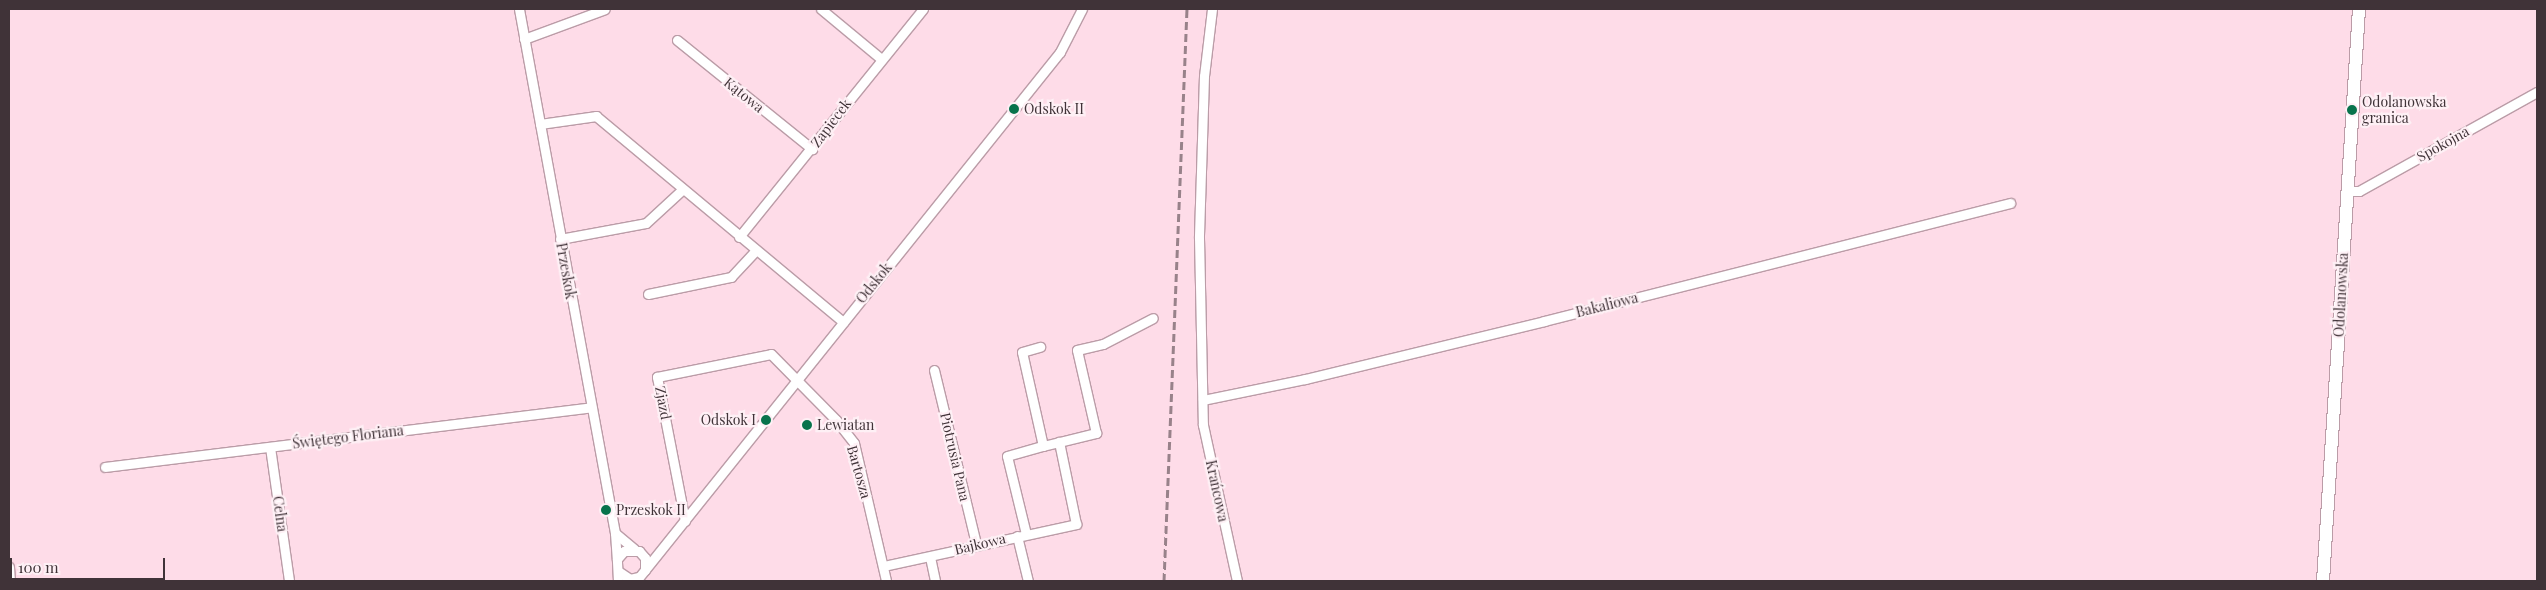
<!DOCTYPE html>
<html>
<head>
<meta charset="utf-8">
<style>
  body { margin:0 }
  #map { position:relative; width:2546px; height:590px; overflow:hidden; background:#fedce8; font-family:"Playfair Display",serif }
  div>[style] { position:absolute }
  .roads { filter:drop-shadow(1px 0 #bb9ca7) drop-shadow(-1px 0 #bb9ca7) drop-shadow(0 1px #bb9ca7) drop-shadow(0 -1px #bb9ca7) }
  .minor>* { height:9px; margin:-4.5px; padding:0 4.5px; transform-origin:4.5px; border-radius:4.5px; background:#fff }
  .secondary>* { height:12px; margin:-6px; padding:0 6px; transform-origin:6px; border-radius:6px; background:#fff }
  .rail>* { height:3px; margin-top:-1.5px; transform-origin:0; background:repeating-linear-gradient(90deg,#98828a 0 8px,transparent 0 12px) }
  .dots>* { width:14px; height:14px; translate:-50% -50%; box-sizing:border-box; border:2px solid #fef0f5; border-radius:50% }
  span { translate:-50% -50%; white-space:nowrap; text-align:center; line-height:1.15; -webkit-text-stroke:4.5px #fef0f5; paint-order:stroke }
  .street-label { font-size:14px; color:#403338 }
  .poi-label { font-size:14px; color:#403338 }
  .left { translate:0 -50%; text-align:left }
  .right { translate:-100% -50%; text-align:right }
  .frame { position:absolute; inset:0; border:10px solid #403338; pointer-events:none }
  .scale { position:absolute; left:10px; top:558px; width:155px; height:22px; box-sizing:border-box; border:2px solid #403338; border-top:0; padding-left:6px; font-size:15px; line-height:18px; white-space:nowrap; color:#403338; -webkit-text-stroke:4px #fef0f5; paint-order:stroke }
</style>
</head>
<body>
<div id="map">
  <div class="roads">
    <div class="minor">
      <div style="left:519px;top:9px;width:533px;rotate:79.62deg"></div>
      <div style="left:615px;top:533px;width:26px;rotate:86deg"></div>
      <div style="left:821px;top:9px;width:77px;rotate:39.7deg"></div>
      <div style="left:1212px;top:9px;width:67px;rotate:96.8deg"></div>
      <div style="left:1204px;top:76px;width:162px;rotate:91.8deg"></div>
      <div style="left:1199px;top:238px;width:187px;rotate:88.8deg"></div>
      <div style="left:1203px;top:425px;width:160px;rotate:77.7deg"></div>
      <div style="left:524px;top:39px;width:86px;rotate:-20.3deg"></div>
      <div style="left:677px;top:40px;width:174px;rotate:38.9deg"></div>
      <div style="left:540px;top:124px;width:57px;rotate:-8.1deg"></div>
      <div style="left:596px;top:116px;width:322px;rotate:39.8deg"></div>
      <div style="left:2347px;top:191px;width:12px"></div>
      <div style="left:2359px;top:191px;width:204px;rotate:-29.1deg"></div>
      <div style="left:739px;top:237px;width:293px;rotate:-51.1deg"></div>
      <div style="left:560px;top:239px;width:87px;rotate:-10.5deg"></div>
      <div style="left:646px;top:223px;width:50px;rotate:-42.6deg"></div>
      <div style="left:648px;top:294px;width:85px;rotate:-11.6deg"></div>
      <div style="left:731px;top:277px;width:35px;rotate:-47deg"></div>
      <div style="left:934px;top:370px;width:179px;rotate:76.4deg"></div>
      <div style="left:1203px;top:400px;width:104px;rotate:-11.6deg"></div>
      <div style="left:1305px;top:379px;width:246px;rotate:-13.6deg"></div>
      <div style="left:1544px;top:321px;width:481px;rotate:-14.2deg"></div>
      <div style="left:1043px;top:446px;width:55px;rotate:-13.8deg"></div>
      <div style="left:1096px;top:433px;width:85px;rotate:-102.9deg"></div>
      <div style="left:1077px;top:350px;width:27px;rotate:-13deg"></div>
      <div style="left:1103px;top:344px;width:56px;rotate:-27.5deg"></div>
      <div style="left:270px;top:447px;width:135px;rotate:81.9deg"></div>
      <div style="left:105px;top:467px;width:490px;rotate:-7deg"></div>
      <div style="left:685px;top:521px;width:147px;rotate:-101deg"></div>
      <div style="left:657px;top:377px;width:116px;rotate:-11.4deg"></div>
      <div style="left:771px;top:354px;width:93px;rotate:45.4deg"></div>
      <div style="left:836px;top:420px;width:29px;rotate:52deg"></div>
      <div style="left:854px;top:443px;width:142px;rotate:76.9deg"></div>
      <div style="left:615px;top:533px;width:25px;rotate:40deg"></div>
      <div style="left:1026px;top:534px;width:80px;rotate:-103.7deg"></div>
      <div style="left:1007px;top:456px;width:37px;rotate:-16deg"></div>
      <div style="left:1043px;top:446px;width:96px;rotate:-102.6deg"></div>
      <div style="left:1022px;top:352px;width:19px;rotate:-16deg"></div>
      <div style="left:1017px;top:536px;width:46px;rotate:76.3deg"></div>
      <div style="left:930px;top:557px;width:25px;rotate:78deg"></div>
      <div style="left:884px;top:566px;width:197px;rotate:-12.3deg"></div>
      <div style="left:1076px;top:524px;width:84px;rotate:-101.7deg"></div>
      <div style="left:9px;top:567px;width:14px;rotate:86deg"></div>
      <div style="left:618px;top:571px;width:14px;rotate:34deg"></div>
      <div style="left:630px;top:579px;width:9px;rotate:-13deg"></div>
      <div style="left:618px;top:581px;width:22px;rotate:-93deg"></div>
      <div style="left:617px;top:559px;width:11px;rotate:-49deg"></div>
      <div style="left:624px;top:551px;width:15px"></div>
      <div style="left:639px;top:551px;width:9px;rotate:49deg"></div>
      <div style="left:645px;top:558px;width:12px;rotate:90deg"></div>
      <div style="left:636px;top:581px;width:678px;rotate:-51.29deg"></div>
      <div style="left:1060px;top:52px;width:48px;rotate:-62.9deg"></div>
    </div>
    <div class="secondary">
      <div style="left:2323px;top:581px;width:573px;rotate:-86.4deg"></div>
    </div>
  </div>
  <div class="rail">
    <div style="left:1164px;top:581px;width:572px;rotate:-87.7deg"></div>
  </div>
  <div class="dots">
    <div style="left:1014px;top:109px;background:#08734c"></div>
    <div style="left:2352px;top:110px;background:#08734c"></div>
    <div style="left:766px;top:420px;background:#08734c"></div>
    <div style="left:807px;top:425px;background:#08734c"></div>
    <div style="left:606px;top:510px;background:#08734c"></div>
  </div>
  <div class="street-label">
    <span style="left:744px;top:95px;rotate:39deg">Kątowa</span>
    <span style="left:831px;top:123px;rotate:-53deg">Zapiecek</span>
    <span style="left:2443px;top:144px;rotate:-29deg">Spokojna</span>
    <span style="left:566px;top:271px;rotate:80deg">Przeskok</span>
    <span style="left:874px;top:283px;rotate:-51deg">Odskok</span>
    <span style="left:2341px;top:295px;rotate:-87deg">Odolanowska</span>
    <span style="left:1607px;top:305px;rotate:-14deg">Bakaliowa</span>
    <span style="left:663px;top:403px;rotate:79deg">Zjazd</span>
    <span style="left:348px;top:437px;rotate:-7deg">Świętego Floriana</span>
    <span style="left:955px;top:457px;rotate:77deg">Piotrusia Pana</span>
    <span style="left:859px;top:472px;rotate:74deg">Bartosza</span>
    <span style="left:1217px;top:491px;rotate:78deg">Krańcowa</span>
    <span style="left:280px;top:514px;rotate:82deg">Celna</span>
    <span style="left:980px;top:544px;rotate:-13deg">Bajkowa</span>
  </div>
  <div class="poi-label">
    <span class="left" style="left:2362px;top:110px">Odolanowska<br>granica</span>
    <span class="left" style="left:1024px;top:109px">Odskok II</span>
    <span class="right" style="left:756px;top:420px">Odskok I</span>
    <span class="left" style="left:817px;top:425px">Lewiatan</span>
    <span class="left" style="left:616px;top:510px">Przeskok II</span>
  </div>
  <div class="frame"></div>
  <div class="scale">100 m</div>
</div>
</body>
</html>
